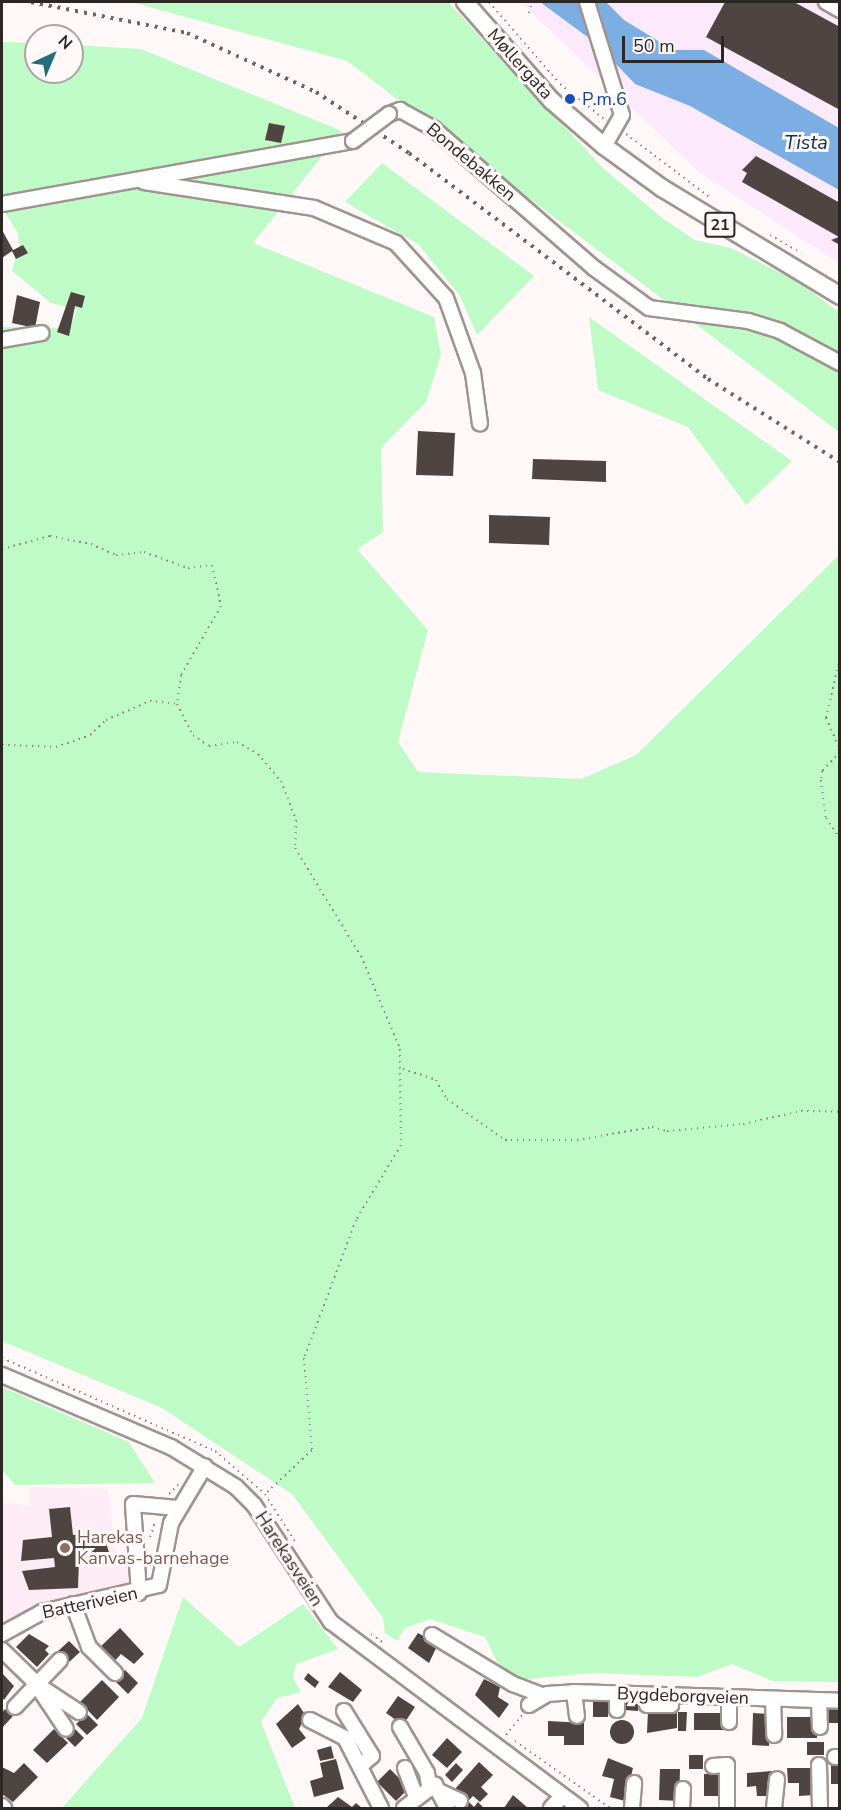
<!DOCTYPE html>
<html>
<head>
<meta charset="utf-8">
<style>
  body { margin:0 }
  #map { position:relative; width:841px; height:1810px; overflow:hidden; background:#fef9f8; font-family:"Nunito Sans",sans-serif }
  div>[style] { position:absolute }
  .industrial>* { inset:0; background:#fceafc }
  .education>* { inset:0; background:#fdebf5 }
  .green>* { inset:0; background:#bffbc7 }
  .water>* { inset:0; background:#7daee3 }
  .building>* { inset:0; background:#4e4441 }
  .round { border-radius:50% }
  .path>* { height:2px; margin-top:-1px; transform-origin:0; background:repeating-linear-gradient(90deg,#8c8786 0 1.5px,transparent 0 6px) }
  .roads { filter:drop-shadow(2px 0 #9f9490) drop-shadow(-2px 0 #9f9490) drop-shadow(0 2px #9f9490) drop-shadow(0 -2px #9f9490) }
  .minor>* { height:14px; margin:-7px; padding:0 7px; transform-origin:7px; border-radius:7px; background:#fff }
  .major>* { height:16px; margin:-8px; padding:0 8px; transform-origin:8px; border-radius:8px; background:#fff }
  .rail>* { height:4px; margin-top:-2px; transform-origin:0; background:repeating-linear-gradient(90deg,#6b6664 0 3px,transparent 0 9px) }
  .bridges { filter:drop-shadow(2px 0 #9f9490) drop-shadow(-2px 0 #9f9490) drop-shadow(0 2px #9f9490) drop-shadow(0 -2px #9f9490) }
  .minor-bridge>* { height:14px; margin:-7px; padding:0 7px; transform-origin:7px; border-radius:7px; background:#fff }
  .dots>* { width:16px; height:16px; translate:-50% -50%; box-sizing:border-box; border:3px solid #fef9f8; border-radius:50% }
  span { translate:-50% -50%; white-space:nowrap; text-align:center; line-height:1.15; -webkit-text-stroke:6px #fef9f8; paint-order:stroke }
  .shield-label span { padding:2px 4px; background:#fef9f8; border:2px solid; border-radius:4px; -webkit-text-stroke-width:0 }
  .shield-label { font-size:16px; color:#2c2725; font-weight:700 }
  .street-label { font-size:18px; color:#2c2725 }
  .transit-label { font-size:18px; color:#164399 }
  .left { translate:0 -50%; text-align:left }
  .education-label { font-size:18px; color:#785e54 }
  .water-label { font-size:20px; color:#0b2f51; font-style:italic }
  .frame { position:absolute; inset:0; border:3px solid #2c2725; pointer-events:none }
  .north { position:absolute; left:24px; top:24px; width:60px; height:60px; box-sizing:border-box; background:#fef9f8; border:2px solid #aaa5a4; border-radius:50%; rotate:44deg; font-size:16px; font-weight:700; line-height:24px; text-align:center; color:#2c2725 }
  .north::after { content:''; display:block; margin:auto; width:21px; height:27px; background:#266d7a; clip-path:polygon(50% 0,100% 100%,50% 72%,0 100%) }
  .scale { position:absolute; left:622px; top:36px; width:102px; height:27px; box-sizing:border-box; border:3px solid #2c2725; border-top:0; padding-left:8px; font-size:18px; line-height:21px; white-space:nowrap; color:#2c2725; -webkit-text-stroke:4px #fef9f8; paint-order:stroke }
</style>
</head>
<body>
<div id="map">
  <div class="industrial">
    <div style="clip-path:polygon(520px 2px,839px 2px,839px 263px,700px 173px)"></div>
  </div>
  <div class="education">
    <div style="clip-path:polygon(30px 1487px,108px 1489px,116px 1555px,125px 1555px,130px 1588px,54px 1602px,2px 1625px,2px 1502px,30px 1506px)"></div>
  </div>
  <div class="green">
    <div style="clip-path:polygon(131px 2px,448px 2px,603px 168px,661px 217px,695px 240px,731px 248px,797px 281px,839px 312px,839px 432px,347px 61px)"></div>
    <div style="clip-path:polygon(2px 42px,36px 43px,36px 72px,72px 72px,72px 45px,141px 49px,342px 131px,253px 243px,434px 317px,441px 355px,426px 402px,381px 448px,383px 532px,357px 549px,428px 630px,398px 742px,418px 772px,581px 779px,636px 755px,839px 555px,839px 1682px,773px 1681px,732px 1664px,697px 1677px,591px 1673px,520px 1680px,497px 1662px,485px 1637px,430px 1619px,405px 1628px,397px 1641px,385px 1633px,383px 1618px,292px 1494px,162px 1408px,2px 1341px,2px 327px,69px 328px,77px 310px,51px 303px,12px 271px,19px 246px,18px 233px,2px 208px)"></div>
    <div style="clip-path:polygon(382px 163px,534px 276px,477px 335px,460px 296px,418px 244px,345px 202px)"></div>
    <div style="clip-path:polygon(589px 317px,792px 461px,746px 505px,688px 427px,598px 390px)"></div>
    <div style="clip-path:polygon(2px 1387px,129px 1442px,155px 1483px,15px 1485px,2px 1470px)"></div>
    <div style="clip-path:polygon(183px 1597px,239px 1647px,303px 1604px,338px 1649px,296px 1664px,293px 1678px,301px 1692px,277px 1698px,261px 1722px,295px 1808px,62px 1808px,142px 1718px)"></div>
  </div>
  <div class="water">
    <div style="clip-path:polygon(540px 2px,606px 2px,624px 20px,673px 50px,704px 50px,839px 128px,839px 190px,690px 106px,635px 84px,597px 44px)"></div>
  </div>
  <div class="building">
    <div style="clip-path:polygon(725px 2px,794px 2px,840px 27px,840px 110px,706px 37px)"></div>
    <div style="clip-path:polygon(269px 123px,285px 126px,281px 143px,265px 140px)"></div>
    <div style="clip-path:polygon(756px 156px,840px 203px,840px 245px,831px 240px,839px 237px,742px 182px,747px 173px,742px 170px)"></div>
    <div style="clip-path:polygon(2px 230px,13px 250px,23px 245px,28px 253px,16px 259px,12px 251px,2px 258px)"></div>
    <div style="clip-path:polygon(71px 292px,85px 296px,82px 308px,75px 306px,69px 336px,57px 332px)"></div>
    <div style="clip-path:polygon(17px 295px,40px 302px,35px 328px,12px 323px)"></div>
    <div style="clip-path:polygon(418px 431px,455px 433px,453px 476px,416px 475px)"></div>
    <div style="clip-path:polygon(533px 459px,606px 461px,606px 482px,532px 479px)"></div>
    <div style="clip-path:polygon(489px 515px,550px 517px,549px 545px,489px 543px)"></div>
    <div style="clip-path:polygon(70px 1507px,73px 1535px,102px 1532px,109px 1552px,79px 1559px,78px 1588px,29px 1590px,22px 1571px,55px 1567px,54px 1558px,21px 1561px,23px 1540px,52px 1537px,49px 1509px)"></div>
    <div style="clip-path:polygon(120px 1628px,144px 1654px,134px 1664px,121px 1654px,110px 1666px,96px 1651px)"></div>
    <div style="clip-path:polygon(418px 1633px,438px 1644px,429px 1663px,408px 1648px)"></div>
    <div style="clip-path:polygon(29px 1634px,49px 1646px,45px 1650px,49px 1654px,37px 1667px,16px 1647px)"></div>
    <div style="clip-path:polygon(69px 1641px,80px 1652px,68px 1663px,57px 1652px)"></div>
    <div style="clip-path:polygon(125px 1670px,138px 1683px,128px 1694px,114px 1680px)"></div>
    <div style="clip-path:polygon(340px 1672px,362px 1690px,353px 1702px,328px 1687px)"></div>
    <div style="clip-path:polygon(2px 1673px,14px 1686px,4px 1700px,2px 1697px)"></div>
    <div style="clip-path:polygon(308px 1673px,319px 1682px,315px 1688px,304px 1679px)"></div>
    <div style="clip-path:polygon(484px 1679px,500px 1687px,498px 1697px,509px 1704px,499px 1718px,475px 1695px)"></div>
    <div style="clip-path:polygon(102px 1680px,119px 1697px,97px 1720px,80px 1702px)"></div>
    <div style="clip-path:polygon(398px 1696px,415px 1707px,403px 1725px,386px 1713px)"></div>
    <div style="clip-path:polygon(593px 1701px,608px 1701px,608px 1717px,593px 1717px)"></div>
    <div style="clip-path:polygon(625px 1701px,639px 1702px,638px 1711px,625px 1710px)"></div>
    <div style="clip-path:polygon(298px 1704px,306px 1716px,299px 1729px,306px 1738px,292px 1748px,276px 1724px)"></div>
    <div style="clip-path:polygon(825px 1708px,840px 1708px,840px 1723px,825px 1723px)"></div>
    <div style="clip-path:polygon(5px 1709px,13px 1716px,2px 1728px,2px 1713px)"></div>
    <div style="clip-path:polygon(648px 1711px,677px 1711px,677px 1728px,647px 1733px)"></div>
    <div style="clip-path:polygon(678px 1712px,687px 1712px,686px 1731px,678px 1731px)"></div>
    <div style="clip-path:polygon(694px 1713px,726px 1713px,726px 1730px,694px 1730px)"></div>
    <div style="clip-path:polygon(753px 1713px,770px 1714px,769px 1746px,752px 1745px)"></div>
    <div style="clip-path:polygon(87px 1714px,98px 1725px,87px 1735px,76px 1724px)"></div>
    <div style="clip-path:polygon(787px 1717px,817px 1717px,817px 1738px,787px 1738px)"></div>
    <div class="round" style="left:610px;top:1720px;width:24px;height:24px"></div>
    <div style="clip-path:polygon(548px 1721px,584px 1723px,584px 1745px,564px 1745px,564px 1736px,548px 1736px)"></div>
    <div style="clip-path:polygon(54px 1729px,68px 1743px,47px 1763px,33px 1750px)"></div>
    <div style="clip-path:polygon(75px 1729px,84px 1738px,75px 1747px,66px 1738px)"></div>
    <div style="clip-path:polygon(447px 1738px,462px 1752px,447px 1768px,432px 1755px)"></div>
    <div style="clip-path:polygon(807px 1742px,824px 1742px,824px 1755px,807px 1755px)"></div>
    <div style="clip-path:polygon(331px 1746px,334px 1758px,320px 1761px,317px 1750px)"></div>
    <div style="clip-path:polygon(689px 1755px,703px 1755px,703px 1769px,689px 1769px)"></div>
    <div style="clip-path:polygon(608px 1758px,633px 1768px,625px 1801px,610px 1797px,614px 1779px,602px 1776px)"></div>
    <div style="clip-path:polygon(336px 1759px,344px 1789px,314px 1797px,310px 1781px,323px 1777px,320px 1763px)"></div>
    <div style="clip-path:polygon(479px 1762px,493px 1775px,481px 1787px,488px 1794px,480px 1802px,473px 1796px,468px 1801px,455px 1789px)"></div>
    <div style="clip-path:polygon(831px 1762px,840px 1762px,840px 1784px,831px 1784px)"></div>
    <div style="clip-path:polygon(24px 1763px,38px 1777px,13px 1802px,2px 1794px,2px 1767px,14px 1773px)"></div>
    <div style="clip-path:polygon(456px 1763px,463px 1770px,452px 1782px,445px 1775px)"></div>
    <div style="clip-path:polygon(787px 1768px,813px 1768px,814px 1795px,799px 1796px,799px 1783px,788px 1783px)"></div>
    <div style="clip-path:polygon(390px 1769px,409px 1788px,396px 1801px,377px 1782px)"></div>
    <div style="clip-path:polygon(660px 1769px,680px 1769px,679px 1801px,659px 1800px)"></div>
    <div style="clip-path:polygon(772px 1771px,773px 1796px,757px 1796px,756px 1786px,747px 1787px,747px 1773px)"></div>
    <div style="clip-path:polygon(704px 1774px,725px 1774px,725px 1796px,704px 1796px)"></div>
    <div style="clip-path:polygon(513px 1795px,528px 1808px,504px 1808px)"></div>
    <div style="clip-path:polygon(338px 1797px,352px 1807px,356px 1803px,362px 1808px,326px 1808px)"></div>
    <div style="clip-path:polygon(468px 1801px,474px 1807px,478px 1802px,484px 1808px,461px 1808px)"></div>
  </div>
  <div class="path">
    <div style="left:489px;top:2px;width:108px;rotate:49.1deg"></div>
    <div style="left:560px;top:84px;width:56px;rotate:38.5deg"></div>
    <div style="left:529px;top:13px;width:11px;rotate:-75deg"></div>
    <div style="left:626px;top:134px;width:108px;rotate:37.1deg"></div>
    <div style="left:770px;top:235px;width:36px;rotate:30deg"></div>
    <div style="left:2px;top:549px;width:50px;rotate:-15.2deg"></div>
    <div style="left:50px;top:536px;width:42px;rotate:11deg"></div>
    <div style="left:91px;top:544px;width:27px;rotate:24deg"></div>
    <div style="left:116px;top:555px;width:28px;rotate:-6deg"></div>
    <div style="left:144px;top:552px;width:47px;rotate:20deg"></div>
    <div style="left:188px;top:568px;width:24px;rotate:-7deg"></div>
    <div style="left:212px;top:565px;width:42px;rotate:77.6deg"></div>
    <div style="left:221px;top:606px;width:80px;rotate:120.1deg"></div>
    <div style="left:181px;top:675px;width:29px;rotate:98deg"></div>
    <div style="left:177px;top:704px;width:35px;rotate:63deg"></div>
    <div style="left:193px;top:735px;width:19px;rotate:35deg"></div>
    <div style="left:209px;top:746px;width:28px;rotate:-8deg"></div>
    <div style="left:237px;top:742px;width:24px;rotate:30deg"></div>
    <div style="left:258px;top:754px;width:35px;rotate:50deg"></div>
    <div style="left:281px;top:781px;width:42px;rotate:69deg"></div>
    <div style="left:296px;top:820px;width:28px;rotate:92deg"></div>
    <div style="left:295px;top:848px;width:127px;rotate:58.6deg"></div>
    <div style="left:361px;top:956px;width:101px;rotate:67.2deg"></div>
    <div style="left:400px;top:1049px;width:96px;rotate:89.4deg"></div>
    <div style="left:401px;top:1145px;width:87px;rotate:121deg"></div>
    <div style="left:356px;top:1220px;width:147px;rotate:110.6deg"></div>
    <div style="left:304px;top:1358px;width:92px;rotate:85deg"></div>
    <div style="left:312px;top:1450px;width:64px;rotate:136.9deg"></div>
    <div style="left:840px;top:658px;width:62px;rotate:103.1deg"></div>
    <div style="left:826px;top:718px;width:34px;rotate:66deg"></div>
    <div style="left:2px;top:745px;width:54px;rotate:2.1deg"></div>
    <div style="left:56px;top:747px;width:36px;rotate:-19deg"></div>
    <div style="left:90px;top:735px;width:22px;rotate:-43deg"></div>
    <div style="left:106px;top:720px;width:48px;rotate:-23.4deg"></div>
    <div style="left:150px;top:701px;width:27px;rotate:6deg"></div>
    <div style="left:840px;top:752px;width:26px;rotate:133deg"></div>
    <div style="left:822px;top:771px;width:9px;rotate:96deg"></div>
    <div style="left:821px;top:780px;width:38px;rotate:83deg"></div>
    <div style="left:826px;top:818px;width:25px;rotate:56deg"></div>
    <div style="left:403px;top:1069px;width:35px;rotate:18deg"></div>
    <div style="left:436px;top:1080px;width:22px;rotate:60deg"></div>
    <div style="left:447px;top:1099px;width:71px;rotate:35.3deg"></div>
    <div style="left:505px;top:1140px;width:72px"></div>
    <div style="left:577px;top:1140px;width:76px;rotate:-9.8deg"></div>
    <div style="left:652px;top:1127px;width:16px;rotate:15deg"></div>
    <div style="left:667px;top:1131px;width:76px;rotate:-5.3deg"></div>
    <div style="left:743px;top:1124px;width:59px;rotate:-12.6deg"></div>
    <div style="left:801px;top:1111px;width:39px;rotate:1deg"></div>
    <div style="left:2px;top:1358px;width:232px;rotate:23.6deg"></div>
    <div style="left:215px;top:1451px;width:66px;rotate:40.7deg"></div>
    <div style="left:265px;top:1494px;width:58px;rotate:57.7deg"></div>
    <div style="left:169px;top:1494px;width:13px;rotate:-45deg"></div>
    <div style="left:150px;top:1537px;width:18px;rotate:-71deg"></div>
    <div style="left:371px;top:1634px;width:16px;rotate:35deg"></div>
    <div style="left:506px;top:1735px;width:26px;rotate:-51deg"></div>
    <div style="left:515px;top:1741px;width:116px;rotate:35.2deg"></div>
  </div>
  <div class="roads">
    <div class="minor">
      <div style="left:587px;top:2px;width:118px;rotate:72.8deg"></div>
      <div style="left:622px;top:115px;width:36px;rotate:120deg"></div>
      <div style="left:826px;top:2px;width:16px;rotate:30deg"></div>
      <div style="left:389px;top:114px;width:12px;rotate:-20deg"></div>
      <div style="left:400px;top:110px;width:39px;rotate:29deg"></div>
      <div style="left:434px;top:129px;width:212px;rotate:41deg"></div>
      <div style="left:594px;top:268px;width:68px;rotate:36deg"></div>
      <div style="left:649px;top:308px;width:100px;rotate:7.5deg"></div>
      <div style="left:748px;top:321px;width:34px;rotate:17deg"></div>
      <div style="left:780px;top:331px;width:68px;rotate:28.1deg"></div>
      <div style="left:144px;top:182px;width:172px;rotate:8.7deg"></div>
      <div style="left:314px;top:208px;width:89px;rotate:23.1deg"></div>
      <div style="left:396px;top:243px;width:74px;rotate:47.7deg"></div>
      <div style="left:446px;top:298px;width:80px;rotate:70.2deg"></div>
      <div style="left:473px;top:373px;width:51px;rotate:82.2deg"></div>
      <div style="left:2px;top:204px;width:357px;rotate:-10.2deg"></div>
      <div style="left:2px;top:340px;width:40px;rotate:-10deg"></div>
      <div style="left:2px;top:1375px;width:184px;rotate:23.1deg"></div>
      <div style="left:171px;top:1447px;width:76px;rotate:31.6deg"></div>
      <div style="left:236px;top:1487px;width:25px;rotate:45deg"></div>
      <div style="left:254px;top:1505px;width:140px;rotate:56.7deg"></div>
      <div style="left:331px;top:1622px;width:311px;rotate:36.8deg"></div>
      <div style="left:139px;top:1593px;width:89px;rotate:-93.9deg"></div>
      <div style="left:133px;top:1504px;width:45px;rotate:5.1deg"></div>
      <div style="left:73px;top:1604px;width:46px;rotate:69.6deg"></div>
      <div style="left:89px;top:1647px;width:37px;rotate:45deg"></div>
      <div style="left:2px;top:1634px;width:46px;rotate:-28.8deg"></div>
      <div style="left:42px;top:1612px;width:120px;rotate:-13deg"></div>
      <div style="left:159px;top:1585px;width:63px;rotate:-79deg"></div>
      <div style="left:171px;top:1523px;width:66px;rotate:-59.2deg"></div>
      <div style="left:432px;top:1635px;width:95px;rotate:31.2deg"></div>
      <div style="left:513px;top:1684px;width:33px;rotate:21deg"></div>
      <div style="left:2px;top:1650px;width:50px;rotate:44.2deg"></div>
      <div style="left:38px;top:1685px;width:49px;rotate:33.4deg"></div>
      <div style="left:38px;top:1687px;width:50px;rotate:56.3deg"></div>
      <div style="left:574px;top:1692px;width:24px;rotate:83deg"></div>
      <div style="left:729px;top:1697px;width:25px;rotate:90deg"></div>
      <div style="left:773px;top:1699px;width:36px;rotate:88deg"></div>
      <div style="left:819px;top:1700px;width:27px;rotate:88deg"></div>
      <div style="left:529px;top:1705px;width:21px;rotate:-31deg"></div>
      <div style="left:547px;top:1694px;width:27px;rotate:-4deg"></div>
      <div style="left:574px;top:1692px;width:266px;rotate:1.9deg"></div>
      <div style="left:647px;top:1705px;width:24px"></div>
      <div style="left:671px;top:1705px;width:10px;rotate:-90deg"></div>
      <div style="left:15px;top:1707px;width:65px;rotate:-46.2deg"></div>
      <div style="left:617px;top:1710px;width:17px;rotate:-90deg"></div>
      <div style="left:344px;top:1711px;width:53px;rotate:58.1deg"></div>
      <div style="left:372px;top:1756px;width:16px;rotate:140deg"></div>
      <div style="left:310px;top:1720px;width:39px;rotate:27deg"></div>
      <div style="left:345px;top:1738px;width:79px;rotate:62.8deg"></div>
      <div style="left:400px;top:1727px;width:53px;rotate:59.6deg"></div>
      <div style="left:427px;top:1773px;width:13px;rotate:81deg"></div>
      <div style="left:835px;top:1757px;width:5px"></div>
      <div style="left:819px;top:1765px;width:43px;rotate:88.7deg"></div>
      <div style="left:713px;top:1766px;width:14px;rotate:-4deg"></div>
      <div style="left:727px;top:1765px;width:43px;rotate:90deg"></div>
      <div style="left:405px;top:1768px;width:30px;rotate:69deg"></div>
      <div style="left:441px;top:1792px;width:21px;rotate:25deg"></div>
      <div style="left:2px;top:1806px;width:3px;rotate:45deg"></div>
      <div style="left:404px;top:1808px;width:39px;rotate:-37deg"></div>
      <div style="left:435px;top:1785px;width:26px;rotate:62deg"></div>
      <div style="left:551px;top:1808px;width:16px;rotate:-47deg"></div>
      <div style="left:632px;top:1808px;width:25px;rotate:-85deg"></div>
      <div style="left:682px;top:1808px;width:19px;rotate:-87deg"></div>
      <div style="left:774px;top:1808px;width:29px;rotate:-84deg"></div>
    </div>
    <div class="major">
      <div style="left:465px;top:2px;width:132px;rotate:48.7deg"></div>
      <div style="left:552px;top:101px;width:69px;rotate:40.9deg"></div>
      <div style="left:604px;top:146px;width:72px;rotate:35.9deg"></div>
      <div style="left:662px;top:188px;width:208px;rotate:31.2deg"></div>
    </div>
  </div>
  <div class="rail">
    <div style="left:31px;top:2px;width:159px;rotate:11.2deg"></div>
    <div style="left:187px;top:33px;width:142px;rotate:24.6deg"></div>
    <div style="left:316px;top:92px;width:111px;rotate:33.3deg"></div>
    <div style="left:409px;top:153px;width:375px;rotate:37.1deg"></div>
    <div style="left:708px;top:379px;width:156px;rotate:32.2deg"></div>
  </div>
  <div class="bridges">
    <div class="minor-bridge">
      <div style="left:353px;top:141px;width:45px;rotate:-36.9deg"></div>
    </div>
  </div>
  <div class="dots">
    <div style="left:570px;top:99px;background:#1a4fb4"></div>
    <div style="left:65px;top:1548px;background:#8d6e63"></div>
  </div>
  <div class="shield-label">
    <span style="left:720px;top:225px">21</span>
  </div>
  <div class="street-label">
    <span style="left:520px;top:64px;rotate:48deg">Møllergata</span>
    <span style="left:471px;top:162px;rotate:40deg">Bondebakken</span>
    <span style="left:289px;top:1559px;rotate:57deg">Harekasveien</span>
    <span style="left:90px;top:1603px;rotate:-12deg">Batteriveien</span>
    <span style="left:683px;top:1696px;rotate:2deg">Bygdeborgveien</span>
  </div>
  <div class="transit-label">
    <span class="left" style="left:582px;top:99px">P.m.6</span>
  </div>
  <div class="education-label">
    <span class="left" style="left:77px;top:1548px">Harekas<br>Kanvas-barnehage</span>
  </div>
  <div class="water-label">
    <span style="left:806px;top:142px">Tista</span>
  </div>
  <div class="frame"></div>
  <div class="north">N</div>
  <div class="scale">50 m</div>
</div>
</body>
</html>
